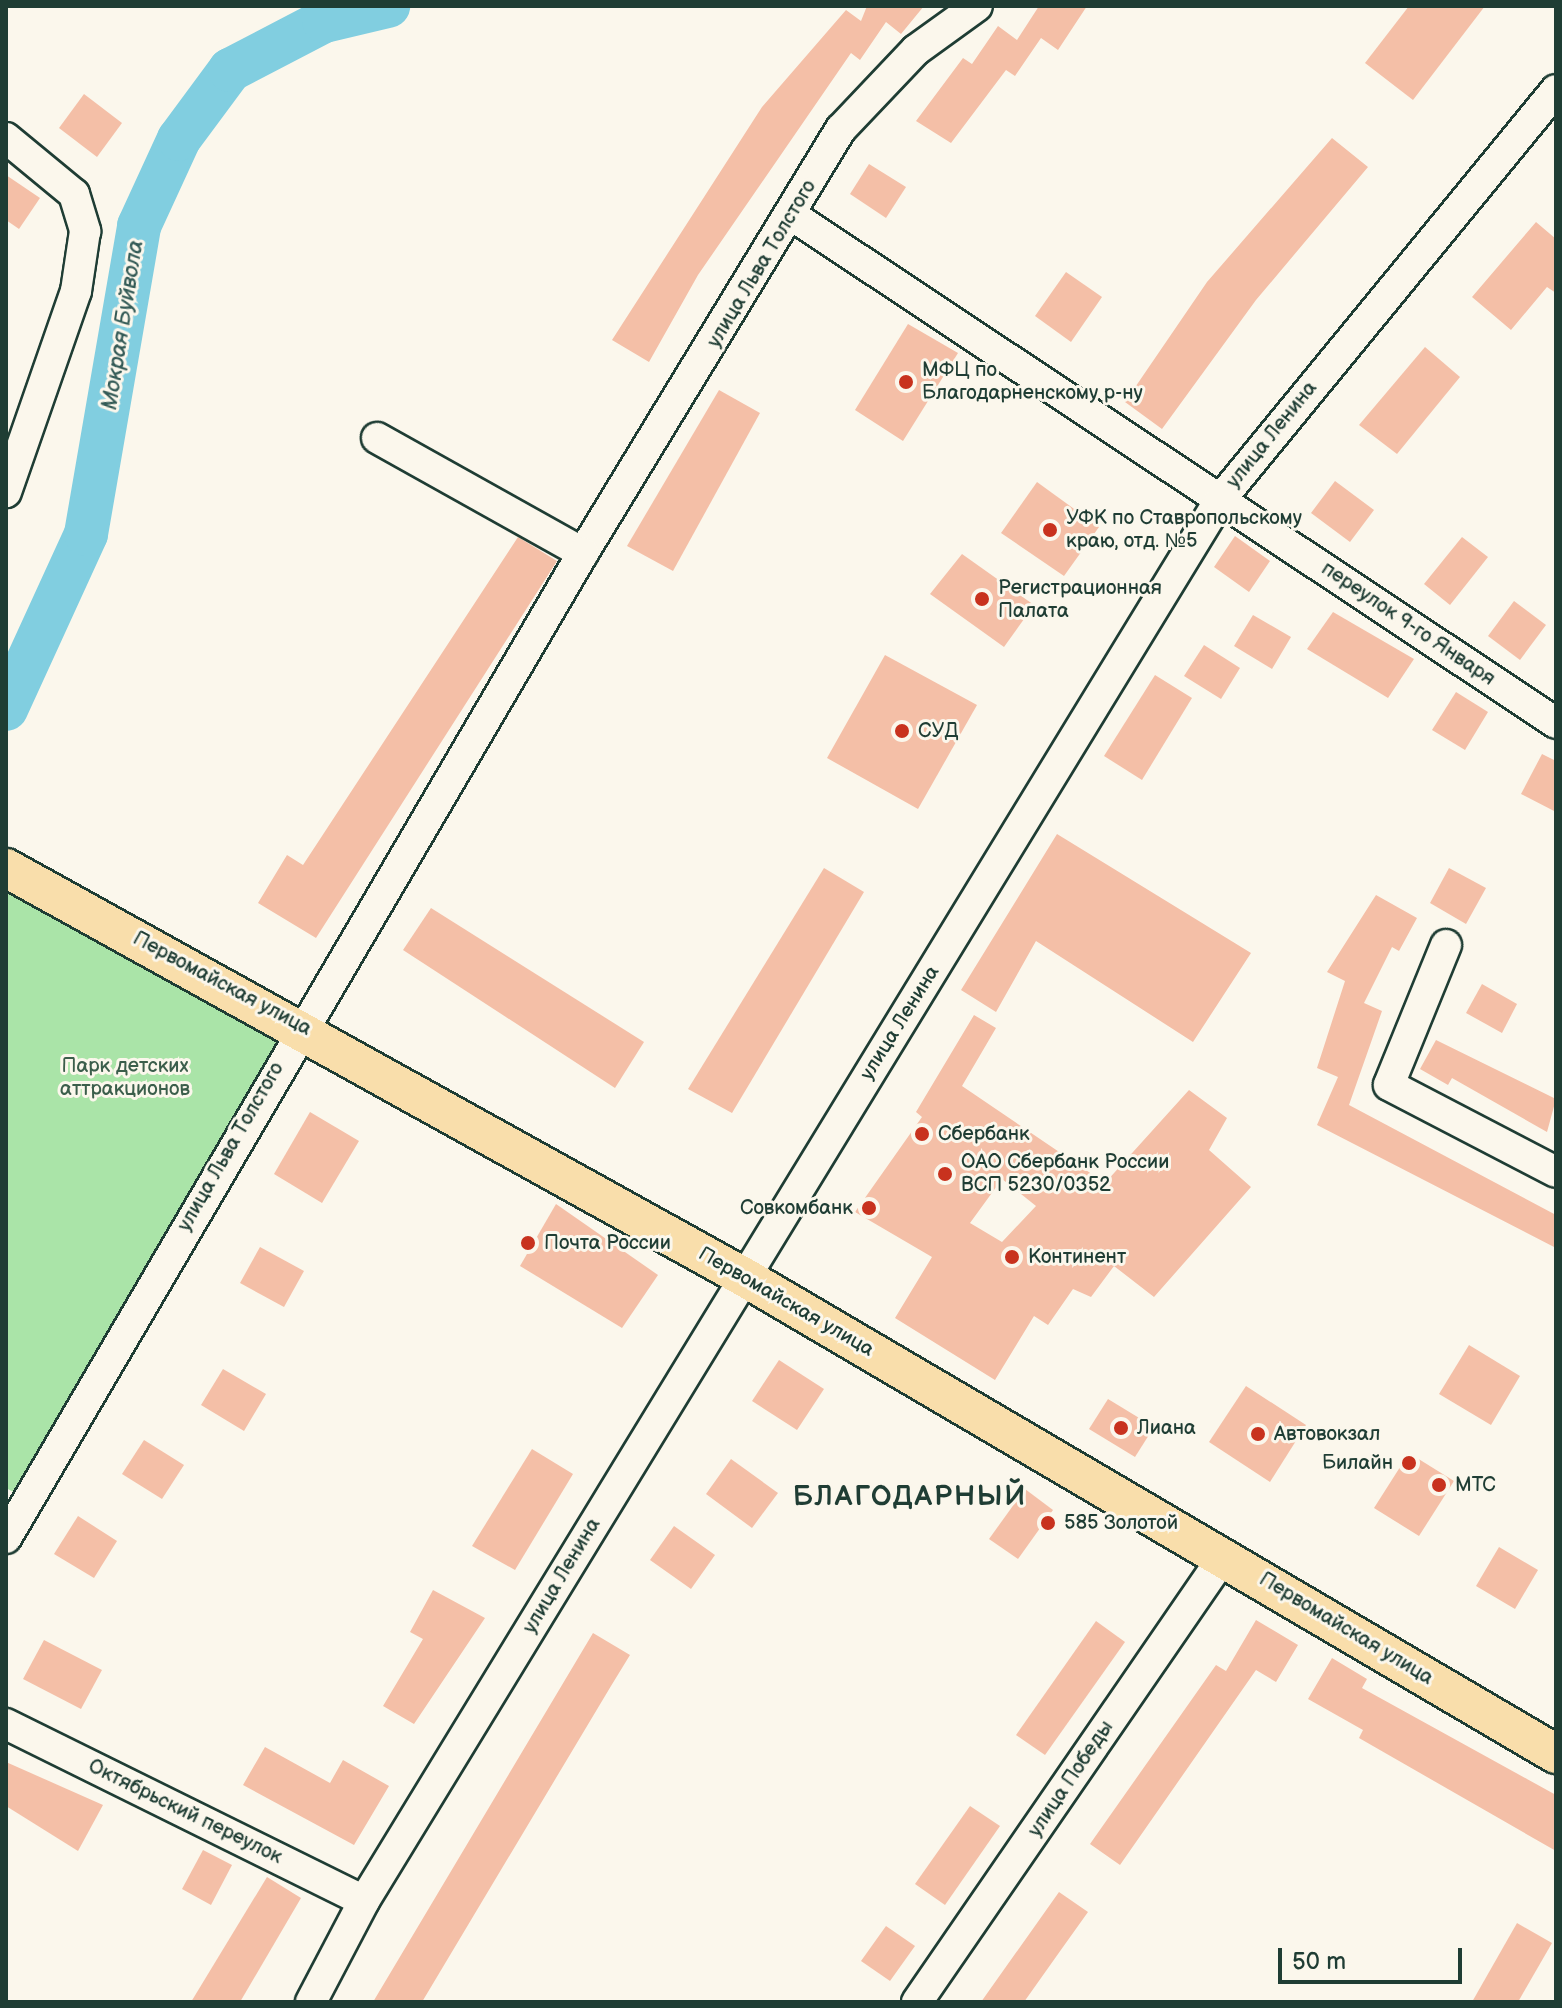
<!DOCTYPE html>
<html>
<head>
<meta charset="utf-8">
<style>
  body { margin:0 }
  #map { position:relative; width:1562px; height:2008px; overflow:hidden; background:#fbf7ec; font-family:"Balsamiq Sans",sans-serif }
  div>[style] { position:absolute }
  .green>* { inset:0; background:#aae4a8 }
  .river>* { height:44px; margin:-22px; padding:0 22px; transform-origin:22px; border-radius:22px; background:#81cee0 }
  .building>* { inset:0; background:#f4bfa7 }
  .roads { filter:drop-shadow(2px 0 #1f3d34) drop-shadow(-2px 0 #1f3d34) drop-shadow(0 2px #1f3d34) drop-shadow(0 -2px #1f3d34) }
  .minor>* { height:30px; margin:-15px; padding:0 15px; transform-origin:15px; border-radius:15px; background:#fbf7ec }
  .major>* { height:38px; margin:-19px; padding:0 19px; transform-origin:19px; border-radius:19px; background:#f9deab }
  .dots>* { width:22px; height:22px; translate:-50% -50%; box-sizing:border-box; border:4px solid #fbf7ec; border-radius:50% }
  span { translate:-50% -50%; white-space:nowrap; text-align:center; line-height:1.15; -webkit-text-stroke:6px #fbf7ec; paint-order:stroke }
  .street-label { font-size:20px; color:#1f3d34 }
  .poi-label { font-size:20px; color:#1f3d34 }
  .left { translate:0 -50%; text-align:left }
  .right { translate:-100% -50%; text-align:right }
  .park-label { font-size:20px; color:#3b5e4b }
  .water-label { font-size:22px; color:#335a56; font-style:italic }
  .district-label { font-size:28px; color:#1f3d34; font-weight:700; letter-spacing:2px }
  .frame { position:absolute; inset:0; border:8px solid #1f3d34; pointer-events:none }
  .scale { position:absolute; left:1278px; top:1948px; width:184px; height:36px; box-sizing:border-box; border:4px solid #1f3d34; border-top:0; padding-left:10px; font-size:24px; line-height:28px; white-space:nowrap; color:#1f3d34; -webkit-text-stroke:6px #fbf7ec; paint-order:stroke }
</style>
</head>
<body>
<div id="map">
  <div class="green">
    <div style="clip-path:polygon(6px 886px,289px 1028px,21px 1496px,6px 1488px)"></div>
  </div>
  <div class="river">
    <div style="left:6px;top:709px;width:192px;rotate:-65.4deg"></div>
    <div style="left:86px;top:534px;width:313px;rotate:-80.2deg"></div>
    <div style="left:139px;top:226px;width:96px;rotate:-65.3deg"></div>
    <div style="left:179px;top:139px;width:86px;rotate:-53.5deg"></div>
    <div style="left:230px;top:70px;width:106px;rotate:-27.5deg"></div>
    <div style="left:324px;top:21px;width:66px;rotate:-13.2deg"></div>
  </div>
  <div class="building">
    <div style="clip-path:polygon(867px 6px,924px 6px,901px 34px,886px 22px,860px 60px,851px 53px,698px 275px,649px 362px,612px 340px,762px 107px,846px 10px,861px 21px)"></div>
    <div style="clip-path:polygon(1039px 6px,1087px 6px,1058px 50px,1041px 38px,1015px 76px,1006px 70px,951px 143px,916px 121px,963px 58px,972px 64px,998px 26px,1017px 40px)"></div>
    <div style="clip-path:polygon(1409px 6px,1485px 6px,1413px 100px,1365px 63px)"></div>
    <div style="clip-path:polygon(84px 94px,122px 123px,97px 157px,59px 128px)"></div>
    <div style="clip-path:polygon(1332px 138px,1368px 167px,1256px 300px,1162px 429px,1125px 402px,1207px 282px)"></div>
    <div style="clip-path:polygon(869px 164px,906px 187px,886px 218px,850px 194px)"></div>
    <div style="clip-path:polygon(6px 175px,40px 198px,19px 229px,6px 220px)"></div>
    <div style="clip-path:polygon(1536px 222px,1556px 239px,1556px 293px,1547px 287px,1511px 330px,1472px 297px)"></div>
    <div style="clip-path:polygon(1066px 272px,1102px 297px,1071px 342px,1035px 316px)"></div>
    <div style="clip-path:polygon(908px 324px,958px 353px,903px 441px,855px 410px)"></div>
    <div style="clip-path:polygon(1425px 347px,1460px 377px,1397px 454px,1359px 425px)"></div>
    <div style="clip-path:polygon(719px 390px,760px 413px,673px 571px,627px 546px)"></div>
    <div style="clip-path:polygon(1335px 481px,1374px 510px,1350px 542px,1311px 513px)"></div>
    <div style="clip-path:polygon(1037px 482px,1099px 527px,1064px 576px,1001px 533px)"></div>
    <div style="clip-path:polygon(1235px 536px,1270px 561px,1249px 592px,1214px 567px)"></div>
    <div style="clip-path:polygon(518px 537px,557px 561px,316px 938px,258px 903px,287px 855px,303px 865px)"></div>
    <div style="clip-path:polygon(1462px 537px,1488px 557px,1450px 605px,1424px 584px)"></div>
    <div style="clip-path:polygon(962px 554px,1034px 605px,1004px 647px,930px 594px)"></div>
    <div style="clip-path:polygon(1514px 601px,1546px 625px,1520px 660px,1488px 636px)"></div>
    <div style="clip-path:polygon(1333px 612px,1414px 659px,1388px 698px,1307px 649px)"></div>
    <div style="clip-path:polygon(1253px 615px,1291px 637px,1272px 669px,1234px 646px)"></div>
    <div style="clip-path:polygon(1204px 645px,1240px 668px,1221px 699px,1184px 676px)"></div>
    <div style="clip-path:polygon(885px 655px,977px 705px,918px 809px,827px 758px)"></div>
    <div style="clip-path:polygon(1155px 675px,1192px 698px,1142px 780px,1104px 756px)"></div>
    <div style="clip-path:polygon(1456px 692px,1488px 712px,1465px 750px,1432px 730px)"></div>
    <div style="clip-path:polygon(1542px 754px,1556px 761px,1556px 812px,1521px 794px)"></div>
    <div style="clip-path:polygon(1057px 834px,1251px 953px,1193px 1042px,1036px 941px,996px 1012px,961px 990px)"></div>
    <div style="clip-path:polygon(824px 868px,864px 892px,732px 1113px,688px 1089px)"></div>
    <div style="clip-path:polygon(1449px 868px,1486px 888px,1466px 924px,1430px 903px)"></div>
    <div style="clip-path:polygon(1376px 895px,1417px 918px,1399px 951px,1392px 947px,1364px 1003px,1382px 1011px,1349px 1105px,1556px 1215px,1556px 1248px,1317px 1125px,1338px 1077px,1317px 1068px,1345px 981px,1327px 972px)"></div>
    <div style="clip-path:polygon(431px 908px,644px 1042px,615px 1088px,403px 950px)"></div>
    <div style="clip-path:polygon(1482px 984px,1517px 1004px,1502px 1033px,1466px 1013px)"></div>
    <div style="clip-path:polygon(evenodd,974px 1015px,996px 1028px,962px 1086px,1105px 1183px,1189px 1090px,1227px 1118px,1209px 1150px,1251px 1187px,1154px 1297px,1114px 1266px,1091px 1297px,1073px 1289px,1048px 1325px,1034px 1316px,995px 1380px,895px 1318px,932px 1257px,855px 1212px,922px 1117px,916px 1112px,974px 1015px,1002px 1179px,1036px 1206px,1002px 1242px,970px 1223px,1002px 1179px)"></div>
    <div style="clip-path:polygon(1436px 1040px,1556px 1099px,1547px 1132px,1452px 1078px,1448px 1085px,1420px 1069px)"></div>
    <div style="clip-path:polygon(310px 1112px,359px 1141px,322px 1203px,274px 1174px)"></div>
    <div style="clip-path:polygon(556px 1204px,658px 1275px,622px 1328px,520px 1266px)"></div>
    <div style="clip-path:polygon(260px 1247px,304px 1271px,284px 1307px,240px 1283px)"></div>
    <div style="clip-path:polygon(1469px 1345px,1520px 1376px,1491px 1425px,1439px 1394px)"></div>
    <div style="clip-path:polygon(779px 1360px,824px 1389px,797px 1430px,752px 1401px)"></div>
    <div style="clip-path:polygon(223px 1369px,266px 1394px,244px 1431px,201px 1405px)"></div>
    <div style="clip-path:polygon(1246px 1386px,1306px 1425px,1270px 1482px,1209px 1442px)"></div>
    <div style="clip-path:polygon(1108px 1399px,1154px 1427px,1135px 1457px,1089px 1429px)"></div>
    <div style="clip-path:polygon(144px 1440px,184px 1465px,162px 1499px,122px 1474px)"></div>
    <div style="clip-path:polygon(532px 1449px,573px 1474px,515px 1570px,472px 1546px)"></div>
    <div style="clip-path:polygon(1409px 1453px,1454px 1481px,1419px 1536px,1374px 1508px)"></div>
    <div style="clip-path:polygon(731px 1459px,778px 1493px,752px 1528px,706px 1494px)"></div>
    <div style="clip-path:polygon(1025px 1489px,1053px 1510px,1018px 1559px,989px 1539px)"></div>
    <div style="clip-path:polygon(78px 1516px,117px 1541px,94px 1578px,54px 1554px)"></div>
    <div style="clip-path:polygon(674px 1526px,715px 1555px,691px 1589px,650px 1560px)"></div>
    <div style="clip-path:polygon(1499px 1547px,1538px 1570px,1515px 1609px,1476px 1586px)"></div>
    <div style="clip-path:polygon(433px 1590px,485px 1618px,414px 1724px,383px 1706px,423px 1639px,410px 1632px)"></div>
    <div style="clip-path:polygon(1256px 1620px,1298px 1645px,1276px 1682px,1256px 1670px,1120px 1865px,1090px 1844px,1216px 1665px,1226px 1671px)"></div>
    <div style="clip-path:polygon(1096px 1621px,1125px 1642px,1045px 1755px,1016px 1735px)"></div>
    <div style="clip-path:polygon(593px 1633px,630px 1655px,611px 1686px,422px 2002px,373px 2002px)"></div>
    <div style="clip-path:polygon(44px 1640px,102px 1670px,81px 1709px,23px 1679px)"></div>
    <div style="clip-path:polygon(1332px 1658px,1367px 1679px,1362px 1688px,1556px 1795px,1556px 1851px,1359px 1738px,1363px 1730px,1308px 1699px)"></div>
    <div style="clip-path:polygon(265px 1747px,330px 1783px,343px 1760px,389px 1786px,354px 1845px,243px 1785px)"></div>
    <div style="clip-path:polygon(6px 1762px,103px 1805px,78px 1851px,6px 1806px)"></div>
    <div style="clip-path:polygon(970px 1806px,1000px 1826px,945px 1905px,915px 1884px)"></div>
    <div style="clip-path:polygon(203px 1850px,232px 1865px,211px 1905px,182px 1889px)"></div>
    <div style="clip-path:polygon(267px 1877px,301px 1898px,240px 2002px,191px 2002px)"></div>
    <div style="clip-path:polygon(1059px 1892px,1088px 1912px,1063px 1947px,1024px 2002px,981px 2002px)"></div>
    <div style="clip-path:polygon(1517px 1923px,1552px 1943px,1518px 2002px,1472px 2002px)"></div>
    <div style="clip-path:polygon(886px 1926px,915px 1946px,890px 1981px,861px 1961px)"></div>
  </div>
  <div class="roads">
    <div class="minor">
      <div style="left:6px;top:138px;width:88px;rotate:39.5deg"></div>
      <div style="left:74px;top:194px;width:39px;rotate:73deg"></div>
      <div style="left:85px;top:231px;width:61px;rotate:98.5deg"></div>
      <div style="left:76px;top:291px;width:213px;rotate:109.2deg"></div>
      <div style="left:793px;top:216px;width:916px;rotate:33.6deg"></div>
      <div style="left:377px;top:438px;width:236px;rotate:29.2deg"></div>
      <div style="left:583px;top:553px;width:496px;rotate:-58.7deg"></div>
      <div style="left:841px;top:129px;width:109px;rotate:-46.5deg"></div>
      <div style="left:916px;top:50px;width:75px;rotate:-35.8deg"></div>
      <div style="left:1446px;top:945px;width:151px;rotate:112.2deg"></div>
      <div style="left:1389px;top:1085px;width:188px;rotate:27.5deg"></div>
      <div style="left:6px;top:1538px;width:1142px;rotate:-59.64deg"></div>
      <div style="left:6px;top:1724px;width:399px;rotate:26.3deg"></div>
      <div style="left:311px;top:2002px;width:114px;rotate:-62.3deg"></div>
      <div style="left:364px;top:1901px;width:1642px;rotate:-58.58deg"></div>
      <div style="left:1220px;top:500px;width:530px;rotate:-50.66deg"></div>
      <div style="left:917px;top:2002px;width:541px;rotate:-55.46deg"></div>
    </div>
    <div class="major">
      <div style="left:6px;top:868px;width:844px;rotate:29deg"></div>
      <div style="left:744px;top:1277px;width:942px;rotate:30.43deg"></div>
    </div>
  </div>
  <div class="dots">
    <div style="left:906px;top:382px;background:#c8321e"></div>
    <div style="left:1050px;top:530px;background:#c8321e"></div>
    <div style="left:982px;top:599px;background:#c8321e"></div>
    <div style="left:902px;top:731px;background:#c8321e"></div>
    <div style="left:922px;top:1134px;background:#c8321e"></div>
    <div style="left:945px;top:1174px;background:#c8321e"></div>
    <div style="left:869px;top:1208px;background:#c8321e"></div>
    <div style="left:528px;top:1243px;background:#c8321e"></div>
    <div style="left:1012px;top:1257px;background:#c8321e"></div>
    <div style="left:1121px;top:1428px;background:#c8321e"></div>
    <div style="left:1258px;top:1434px;background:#c8321e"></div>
    <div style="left:1409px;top:1463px;background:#c8321e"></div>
    <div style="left:1439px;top:1485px;background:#c8321e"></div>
    <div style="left:1048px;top:1523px;background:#c8321e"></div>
  </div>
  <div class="street-label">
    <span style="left:762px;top:264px;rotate:-59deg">улица Льва Толстого</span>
    <span style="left:1272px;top:435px;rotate:-51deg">улица Ленина</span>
    <span style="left:1408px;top:624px;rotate:34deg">переулок 9-го Января</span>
    <span style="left:222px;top:984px;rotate:28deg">Первомайская улица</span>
    <span style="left:900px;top:1023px;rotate:-58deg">улица Ленина</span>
    <span style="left:231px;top:1147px;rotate:-60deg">улица Льва Толстого</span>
    <span style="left:786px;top:1302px;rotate:30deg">Первомайская улица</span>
    <span style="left:562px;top:1576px;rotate:-59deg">улица Ленина</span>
    <span style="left:1346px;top:1629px;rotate:31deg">Первомайская улица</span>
    <span style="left:1071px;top:1779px;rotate:-56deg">улица Победы</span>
    <span style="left:185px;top:1812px;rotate:26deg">Октябрьский переулок</span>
  </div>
  <div class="poi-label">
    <span class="left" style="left:922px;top:382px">МФЦ по<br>Благодарненскому р-ну</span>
    <span class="left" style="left:1066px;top:530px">УФК по Ставропольскому<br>краю, отд. №5</span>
    <span class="left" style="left:998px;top:600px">Регистрационная<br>Палата</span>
    <span class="left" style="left:918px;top:731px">СУД</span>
    <span class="left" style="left:938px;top:1134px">Сбербанк</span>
    <span class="left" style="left:961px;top:1174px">ОАО Сбербанк России<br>ВСП 5230/0352</span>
    <span class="right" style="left:853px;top:1208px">Совкомбанк</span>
    <span class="left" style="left:544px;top:1243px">Почта России</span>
    <span class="left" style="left:1028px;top:1257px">Континент</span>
    <span class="left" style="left:1137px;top:1428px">Лиана</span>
    <span class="left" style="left:1274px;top:1434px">Автовокзал</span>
    <span class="right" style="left:1393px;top:1463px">Билайн</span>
    <span class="left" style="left:1455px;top:1485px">МТС</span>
    <span class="left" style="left:1064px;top:1523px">585 Золотой</span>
  </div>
  <div class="park-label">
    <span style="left:125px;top:1078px">Парк детских<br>аттракционов</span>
  </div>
  <div class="water-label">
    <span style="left:123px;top:325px;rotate:-81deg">Мокрая Буйвола</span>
  </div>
  <div class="district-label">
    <span style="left:910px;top:1497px">БЛАГОДАРНЫЙ</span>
  </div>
  <div class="frame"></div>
  <div class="scale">50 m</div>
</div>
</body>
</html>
